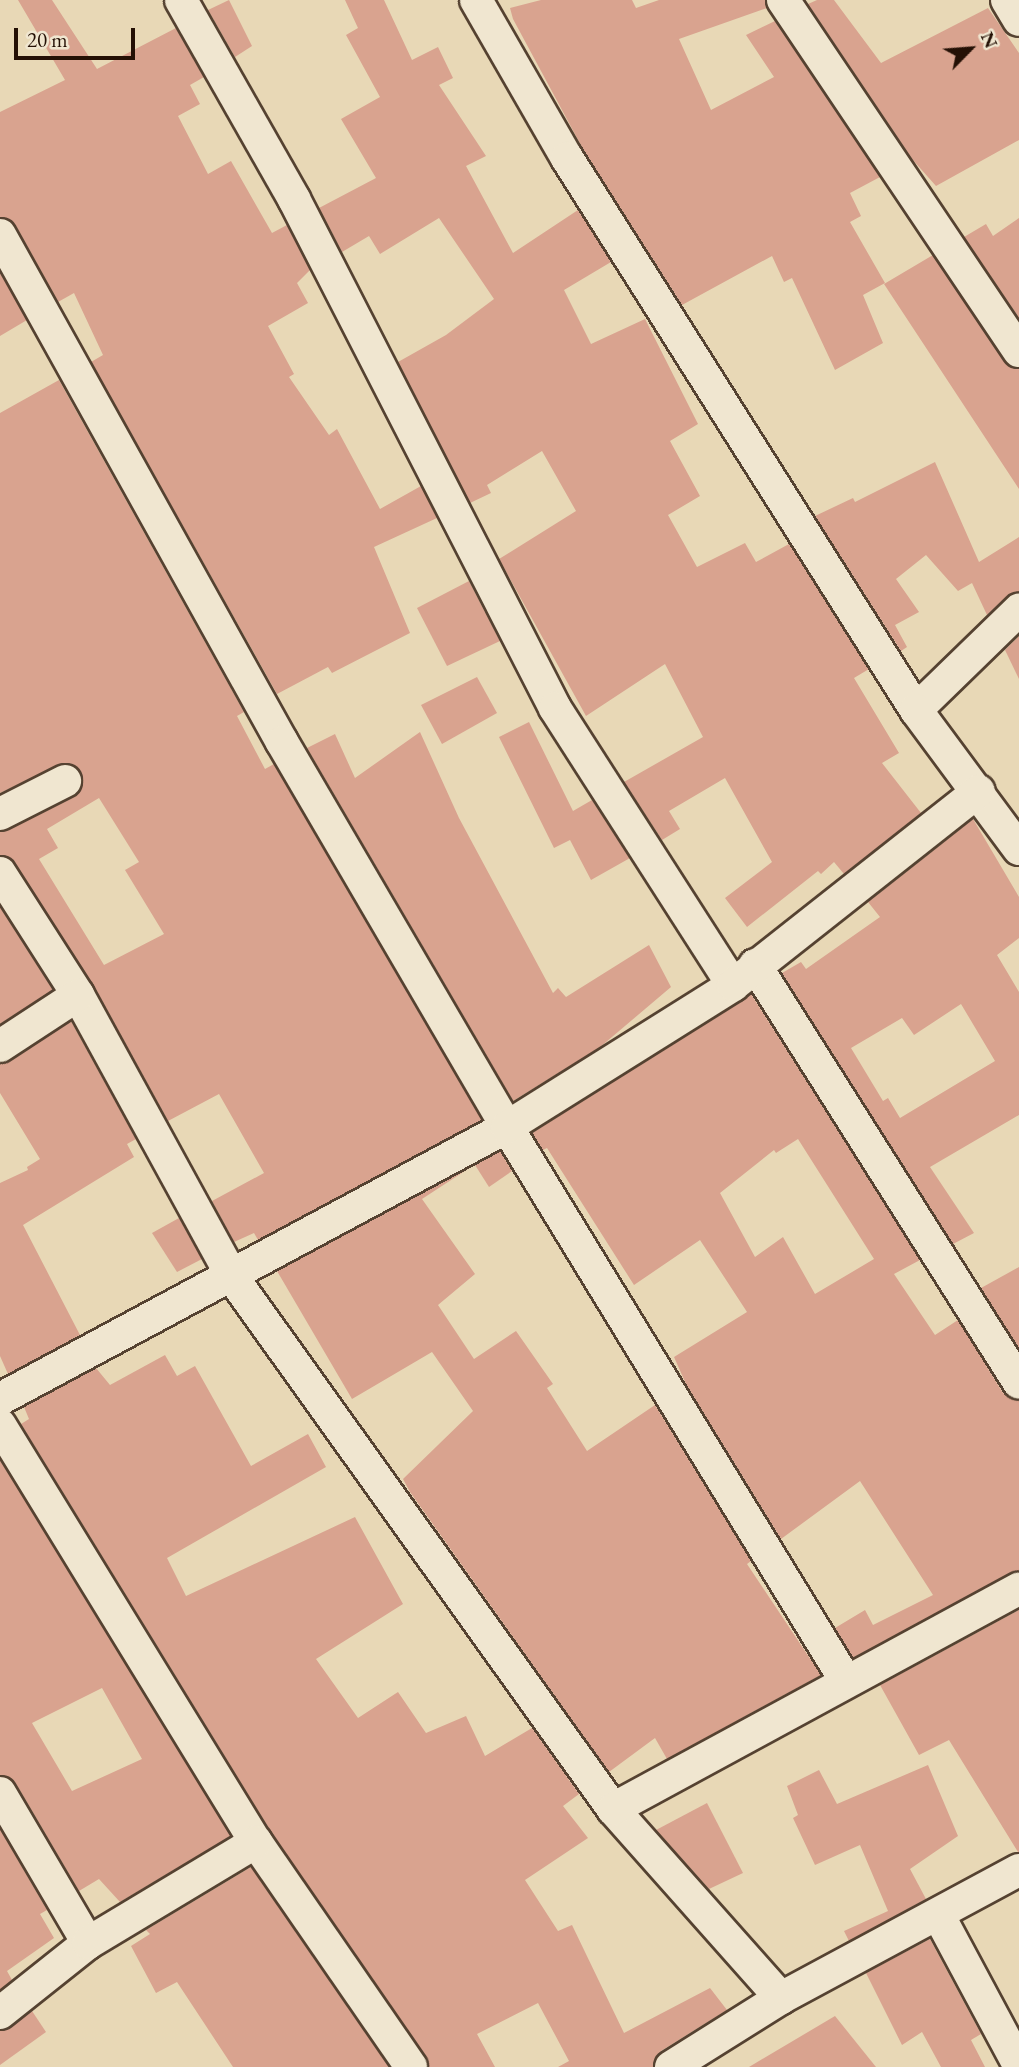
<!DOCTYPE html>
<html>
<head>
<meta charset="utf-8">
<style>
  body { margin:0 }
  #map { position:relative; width:1019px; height:2067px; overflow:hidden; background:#e8d8b6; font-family:"EB Garamond",serif }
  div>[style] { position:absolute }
  .building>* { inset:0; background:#d9a38f }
  .roads { filter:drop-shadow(2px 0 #554231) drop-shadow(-2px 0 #554231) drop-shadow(0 2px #554231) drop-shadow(0 -2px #554231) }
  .minor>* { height:32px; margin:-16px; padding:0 16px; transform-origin:16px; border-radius:16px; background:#f0e6d0 }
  span { translate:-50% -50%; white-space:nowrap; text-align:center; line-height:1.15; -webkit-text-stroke:5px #f0e6d0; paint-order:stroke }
  .north { position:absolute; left:935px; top:14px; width:70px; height:70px; -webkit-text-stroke:5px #f0e6d0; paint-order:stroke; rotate:65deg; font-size:19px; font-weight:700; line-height:28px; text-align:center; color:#241005 }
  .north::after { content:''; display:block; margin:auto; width:24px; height:32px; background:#241005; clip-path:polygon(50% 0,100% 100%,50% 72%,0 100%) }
  .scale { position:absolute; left:14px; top:28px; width:121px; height:32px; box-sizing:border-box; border:4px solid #241005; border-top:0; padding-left:9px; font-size:21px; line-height:24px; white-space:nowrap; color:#241005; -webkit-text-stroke:5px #f0e6d0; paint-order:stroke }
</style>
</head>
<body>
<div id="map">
  <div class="building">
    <div style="clip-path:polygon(18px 0,52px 0,97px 69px,176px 28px,204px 77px,190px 85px,200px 104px,178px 116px,208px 174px,231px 161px,272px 233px,287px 225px,310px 270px,297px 283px,308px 303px,268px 326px,294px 374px,289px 377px,329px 435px,337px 429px,380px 509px,421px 486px,437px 518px,374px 547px,410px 633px,332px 673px,328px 667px,277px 694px,91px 362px,103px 355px,74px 293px,58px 302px,16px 226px,0 217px,0 112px,65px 80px)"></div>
    <div style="clip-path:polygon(229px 0,252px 46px,235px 57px,208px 10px)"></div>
    <div style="clip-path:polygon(345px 0,384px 0,412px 60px,438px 47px,453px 78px,439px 85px,486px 156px,466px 166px,513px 253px,578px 210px,611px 262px,564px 290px,591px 344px,645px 319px,698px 424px,670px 441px,700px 496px,668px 515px,697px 567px,745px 543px,756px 562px,789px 544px,869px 669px,854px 678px,899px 753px,882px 763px,921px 813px,844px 874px,834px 862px,821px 874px,818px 871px,747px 927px,725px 898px,772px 862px,725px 778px,669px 811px,680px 829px,662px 840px,624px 782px,703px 737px,665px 664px,586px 716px,499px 559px,576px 511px,542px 451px,487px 485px,491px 493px,470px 503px,398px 362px,446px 335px,494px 299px,439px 218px,380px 254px,369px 236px,342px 252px,319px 208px,376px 178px,341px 119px,380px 97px,346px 35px,358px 28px)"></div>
    <div style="clip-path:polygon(541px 0,632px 0,636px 8px,659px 0,765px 0,767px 8px,679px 39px,711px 110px,774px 77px,746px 35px,775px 21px,880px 177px,850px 193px,861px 216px,850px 222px,885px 283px,863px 295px,883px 343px,835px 370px,792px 278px,784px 282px,772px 256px,682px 305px,583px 149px,513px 19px,510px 8px)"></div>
    <div style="clip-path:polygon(817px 0,834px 0,881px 63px,988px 8px,1019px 53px,1019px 140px,936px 186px,912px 159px,808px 4px)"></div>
    <div style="clip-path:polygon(1019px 218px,1019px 318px,964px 237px,986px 224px,993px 236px)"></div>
    <div style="clip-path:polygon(933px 255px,1004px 361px,1019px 369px,1019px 489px,884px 284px)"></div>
    <div style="clip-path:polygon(0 273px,27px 320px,0 336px)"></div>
    <div style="clip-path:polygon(evenodd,59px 380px,244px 712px,237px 716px,265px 769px,274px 764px,482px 1120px,258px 1240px,254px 1233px,234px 1242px,212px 1201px,264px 1173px,219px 1094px,168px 1121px,93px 985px,15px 863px,0 855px,0 832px,73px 797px,83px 783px,76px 766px,65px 763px,0 793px,0 413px,59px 380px,99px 798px,139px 862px,125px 870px,164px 934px,104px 965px,39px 859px,58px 848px,47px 829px,99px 798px)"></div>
    <div style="clip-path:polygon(935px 462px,979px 562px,1019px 537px,1019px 592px,1007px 596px,987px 615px,972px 583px,958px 591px,926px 555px,896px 579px,919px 612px,895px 625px,907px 647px,901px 651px,815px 516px,853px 498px,855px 502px)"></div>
    <div style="clip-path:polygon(469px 581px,500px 641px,447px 666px,417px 608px)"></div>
    <div style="clip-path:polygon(1019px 636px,1019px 679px,1005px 650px)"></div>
    <div style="clip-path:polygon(477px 677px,497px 713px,442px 744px,421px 705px)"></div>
    <div style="clip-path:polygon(529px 722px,573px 811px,592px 800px,630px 858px,591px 880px,570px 840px,554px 848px,499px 737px)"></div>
    <div style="clip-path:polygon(420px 732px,459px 818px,553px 993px,558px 988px,566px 997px,649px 945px,671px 987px,599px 1048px,513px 1101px,307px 748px,335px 734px,355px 778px)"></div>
    <div style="clip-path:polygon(evenodd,973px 819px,1019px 897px,1019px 938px,997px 955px,1019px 992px,1019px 1115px,930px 1167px,974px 1233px,953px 1244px,782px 973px,801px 962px,806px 969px,880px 917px,868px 902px,973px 819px,961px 1004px,995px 1061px,900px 1118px,888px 1098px,883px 1101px,851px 1048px,902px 1018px,914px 1035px,961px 1004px)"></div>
    <div style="clip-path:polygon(0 907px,53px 990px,0 1024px)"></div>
    <div style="clip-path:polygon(evenodd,751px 994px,920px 1260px,894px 1274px,935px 1335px,958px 1320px,1003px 1393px,1019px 1401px,1019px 1571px,853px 1658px,835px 1628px,865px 1610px,873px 1625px,933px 1595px,860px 1481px,781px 1539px,686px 1384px,674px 1357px,747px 1312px,700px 1240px,634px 1285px,547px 1148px,543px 1150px,532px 1133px,751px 994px,798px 1139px,874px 1259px,815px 1294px,783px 1237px,755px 1257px,720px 1193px,774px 1150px,776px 1153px,798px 1139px)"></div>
    <div style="clip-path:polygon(71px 1021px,136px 1139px,127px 1144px,134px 1157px,23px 1225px,80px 1335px,8px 1374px,0 1356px,0 1183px,28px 1170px,27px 1167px,40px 1159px,0 1093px,0 1064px)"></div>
    <div style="clip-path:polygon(500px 1151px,512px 1171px,489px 1187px,475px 1165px)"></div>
    <div style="clip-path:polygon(471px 1167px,422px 1199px,475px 1274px,438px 1305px,474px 1359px,516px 1331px,553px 1384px,547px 1388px,587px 1451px,655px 1405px,751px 1561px,747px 1564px,821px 1675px,667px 1759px,655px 1738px,609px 1772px,410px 1492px,403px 1479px,473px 1411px,432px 1352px,352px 1399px,277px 1271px)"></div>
    <div style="clip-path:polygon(179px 1218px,202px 1259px,177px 1272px,152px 1233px)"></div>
    <div style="clip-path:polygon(1019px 1267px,1019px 1349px,981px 1288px)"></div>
    <div style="clip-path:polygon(165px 1355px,177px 1376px,195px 1366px,251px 1466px,308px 1434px,326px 1467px,167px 1558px,186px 1596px,355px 1517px,403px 1604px,316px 1659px,358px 1718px,398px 1692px,426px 1733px,466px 1716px,485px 1756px,532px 1728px,579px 1794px,563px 1806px,588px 1838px,525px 1880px,558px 1931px,572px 1925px,624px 2033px,710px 1988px,727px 2010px,661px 2051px,653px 2067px,558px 2067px,569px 2061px,538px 2003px,477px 2034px,495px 2067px,429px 2067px,271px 1832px,21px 1424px,29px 1419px,24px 1407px,96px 1368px,110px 1385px)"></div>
    <div style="clip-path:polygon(evenodd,0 1460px,231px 1836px,120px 1902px,99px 1879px,79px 1891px,16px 1784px,0 1775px,0 1460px,102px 1688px,142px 1759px,72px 1791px,32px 1723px,102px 1688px)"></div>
    <div style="clip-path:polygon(1019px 1610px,1019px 1852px,1018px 1852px,949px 1740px,919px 1755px,880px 1685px)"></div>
    <div style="clip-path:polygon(928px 1765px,958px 1836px,910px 1869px,926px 1899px,849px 1941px,844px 1931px,888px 1911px,860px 1845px,815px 1865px,793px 1818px,798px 1815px,787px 1786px,819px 1770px,837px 1804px)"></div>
    <div style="clip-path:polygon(707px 1803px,743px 1873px,709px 1889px,656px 1830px)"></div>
    <div style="clip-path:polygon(0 1829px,47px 1910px,40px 1914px,54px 1938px,7px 1971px,12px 1980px,0 1990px)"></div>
    <div style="clip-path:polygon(251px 1867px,389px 2067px,233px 2067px,177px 1982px,156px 1993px,131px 1946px,150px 1934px,146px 1930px)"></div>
    <div style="clip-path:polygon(930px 1939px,981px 2034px,971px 2040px,985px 2067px,941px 2067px,922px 2032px,902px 2045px,866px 1973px)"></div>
    <div style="clip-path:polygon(32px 2011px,46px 2032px,0 2065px,0 2031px)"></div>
    <div style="clip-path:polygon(835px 2016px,876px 2067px,749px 2067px)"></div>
  </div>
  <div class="roads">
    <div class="minor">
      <div style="left:181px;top:0;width:229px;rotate:60.4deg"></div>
      <div style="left:294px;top:199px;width:572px;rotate:62.85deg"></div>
      <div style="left:555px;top:708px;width:329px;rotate:57.3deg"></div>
      <div style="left:476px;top:0;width:182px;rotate:60.1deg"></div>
      <div style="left:567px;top:158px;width:653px;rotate:57.7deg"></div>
      <div style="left:916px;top:710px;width:144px;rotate:-44.2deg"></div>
      <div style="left:783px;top:0;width:423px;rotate:56.1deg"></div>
      <div style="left:1007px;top:0;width:23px;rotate:59deg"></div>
      <div style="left:0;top:235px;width:580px;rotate:60.92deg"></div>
      <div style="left:282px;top:742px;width:446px;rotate:59.7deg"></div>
      <div style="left:507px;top:1127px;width:649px;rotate:58.54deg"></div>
      <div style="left:916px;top:710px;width:173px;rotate:53.5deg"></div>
      <div style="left:0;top:814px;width:73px;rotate:-26.9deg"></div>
      <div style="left:0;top:873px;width:145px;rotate:57.4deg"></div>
      <div style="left:78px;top:995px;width:323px;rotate:61.3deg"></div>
      <div style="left:233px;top:1278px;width:653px;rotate:54.41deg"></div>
      <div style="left:613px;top:1809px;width:253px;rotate:48.4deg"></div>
      <div style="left:755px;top:965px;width:494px;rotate:57.7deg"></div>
      <div style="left:0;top:1046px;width:93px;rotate:-33.2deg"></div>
      <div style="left:0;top:1399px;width:575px;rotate:-28.21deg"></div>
      <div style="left:507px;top:1127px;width:267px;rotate:-32.1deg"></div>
      <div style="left:733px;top:985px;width:313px;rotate:-38.3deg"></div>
      <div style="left:0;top:1425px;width:489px;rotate:58.5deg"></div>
      <div style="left:256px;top:1842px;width:273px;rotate:55.4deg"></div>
      <div style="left:0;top:1793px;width:174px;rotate:59.6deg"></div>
      <div style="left:613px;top:1809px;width:462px;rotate:-28.5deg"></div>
      <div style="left:939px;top:1916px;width:169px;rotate:61.8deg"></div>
      <div style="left:0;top:2013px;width:112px;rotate:-38.5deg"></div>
      <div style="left:88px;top:1943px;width:196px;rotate:-31deg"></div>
      <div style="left:671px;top:2067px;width:130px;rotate:-32.1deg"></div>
      <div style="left:781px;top:1998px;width:270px;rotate:-28.3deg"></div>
    </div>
  </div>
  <div class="north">N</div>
  <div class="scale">20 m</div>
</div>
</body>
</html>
